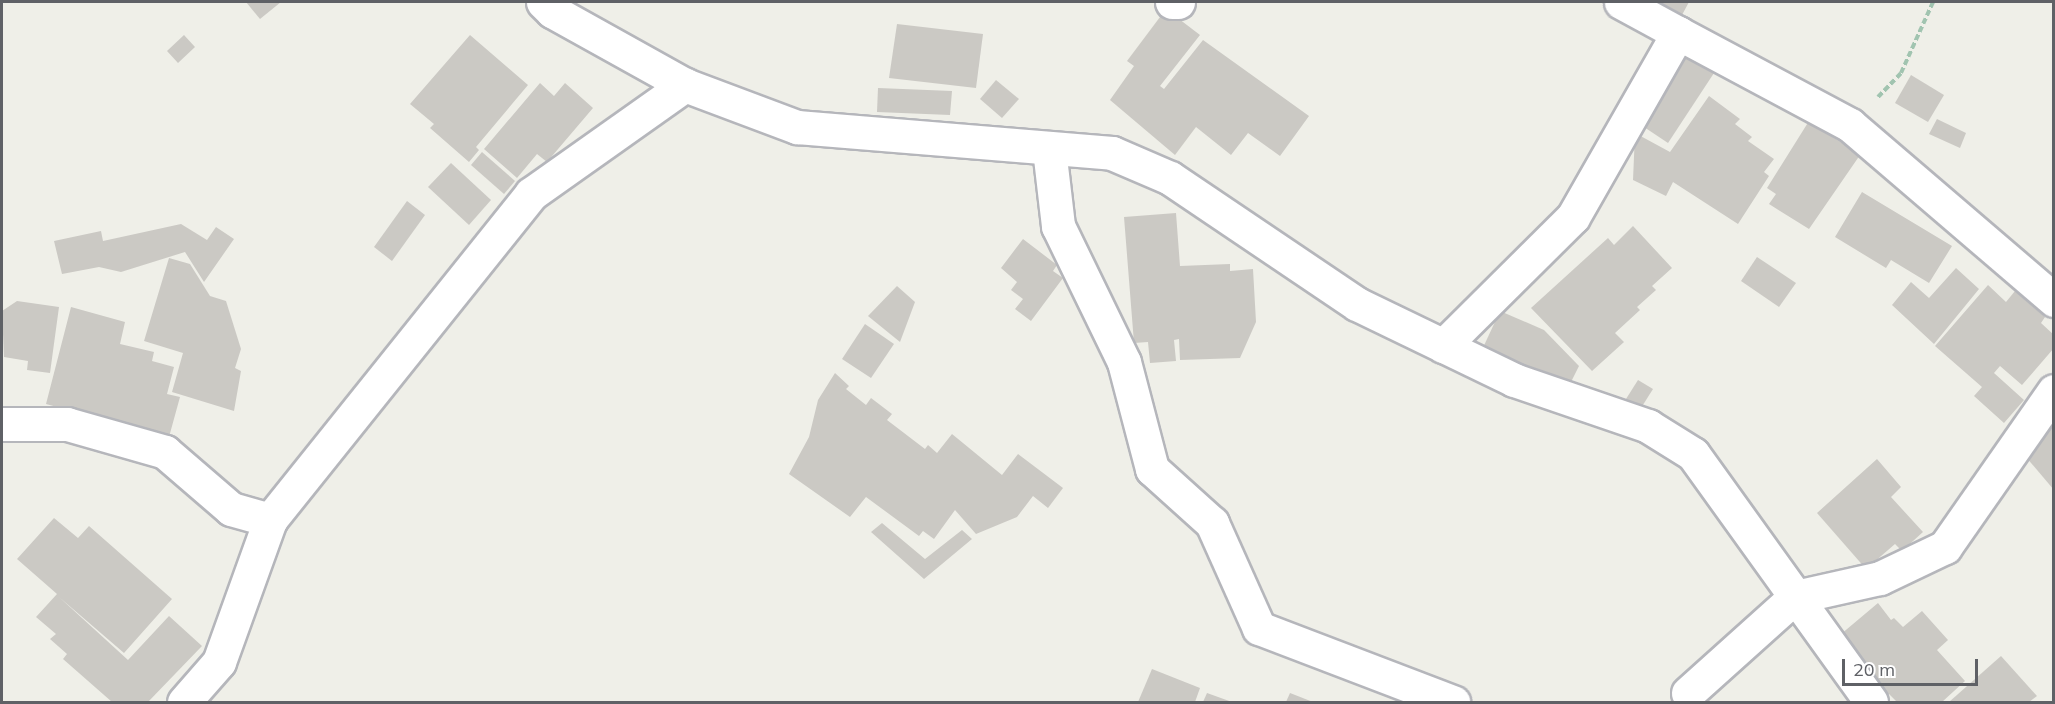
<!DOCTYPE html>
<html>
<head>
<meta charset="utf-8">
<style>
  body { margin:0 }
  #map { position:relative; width:2055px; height:704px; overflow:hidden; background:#efefe8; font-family:Mulish,sans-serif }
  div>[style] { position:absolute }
  .building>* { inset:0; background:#cbc9c4 }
  .path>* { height:4px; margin-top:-2px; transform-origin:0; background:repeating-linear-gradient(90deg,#a1c4b0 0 6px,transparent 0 9px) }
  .roads { filter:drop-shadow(2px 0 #b5b6bb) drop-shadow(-2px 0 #b5b6bb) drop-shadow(0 2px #b5b6bb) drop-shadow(0 -2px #b5b6bb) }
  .minor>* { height:33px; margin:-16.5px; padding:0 16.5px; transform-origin:16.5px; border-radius:16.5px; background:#fff }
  span { translate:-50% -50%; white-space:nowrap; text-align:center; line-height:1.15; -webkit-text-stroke:4.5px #fff; paint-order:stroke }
  .frame { position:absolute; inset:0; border:3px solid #5f6166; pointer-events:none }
  .scale { position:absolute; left:1842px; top:659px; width:136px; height:27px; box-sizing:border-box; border:3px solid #5f6166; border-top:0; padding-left:8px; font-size:18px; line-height:21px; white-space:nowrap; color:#5f6166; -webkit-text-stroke:4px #fff; paint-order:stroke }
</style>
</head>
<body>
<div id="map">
  <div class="building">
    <div style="clip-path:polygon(246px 2px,281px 2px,260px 19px)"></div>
    <div style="clip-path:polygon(1637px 2px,1689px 2px,1682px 15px,1666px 6px,1661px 14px)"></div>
    <div style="clip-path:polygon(1166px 9px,1200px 35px,1160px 86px,1164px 89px,1203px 40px,1309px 116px,1280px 156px,1248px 133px,1231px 155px,1196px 127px,1175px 155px,1110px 100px,1134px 66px,1127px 61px)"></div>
    <div style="clip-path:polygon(897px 24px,983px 34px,976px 88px,889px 78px)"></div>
    <div style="clip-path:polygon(184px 35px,195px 47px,178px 63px,167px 51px)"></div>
    <div style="clip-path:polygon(470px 35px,528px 85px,476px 147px,479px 150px,469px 162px,430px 128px,434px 124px,410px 104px)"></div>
    <div style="clip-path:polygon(1684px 53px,1714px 73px,1668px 143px,1638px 123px)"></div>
    <div style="clip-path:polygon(1911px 75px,1944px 95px,1928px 122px,1895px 103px)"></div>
    <div style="clip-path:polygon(996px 80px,1019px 99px,1002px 118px,980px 99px)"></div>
    <div style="clip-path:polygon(540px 83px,554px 96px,565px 83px,593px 108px,547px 162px,537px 154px,517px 178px,484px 149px)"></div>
    <div style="clip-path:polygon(878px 88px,952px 91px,950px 115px,877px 112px)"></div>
    <div style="clip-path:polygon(1709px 96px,1740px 119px,1735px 124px,1752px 137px,1748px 141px,1774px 159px,1764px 172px,1769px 176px,1738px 224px,1673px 182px,1666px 196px,1633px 180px,1635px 133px,1670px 152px)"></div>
    <div style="clip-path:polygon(1937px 119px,1966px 133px,1960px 148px,1929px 134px)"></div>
    <div style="clip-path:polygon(1809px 121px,1860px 155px,1809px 229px,1769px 204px,1776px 194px,1767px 188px)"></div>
    <div style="clip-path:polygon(482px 152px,515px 181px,504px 194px,471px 165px)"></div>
    <div style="clip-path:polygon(451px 163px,491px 200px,469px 225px,428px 187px)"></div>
    <div style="clip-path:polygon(1862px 192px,1952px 246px,1929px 283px,1891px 260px,1886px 268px,1835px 237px)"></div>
    <div style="clip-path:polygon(407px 201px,425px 215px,392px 261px,374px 247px)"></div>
    <div style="clip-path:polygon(1176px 213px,1180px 266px,1230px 264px,1230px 271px,1253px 269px,1256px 322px,1240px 358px,1180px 360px,1179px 339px,1174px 340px,1176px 361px,1150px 363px,1148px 342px,1134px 343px,1124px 217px)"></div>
    <div style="clip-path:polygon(181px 224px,207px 240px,216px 227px,234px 239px,204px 282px,185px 252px,121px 272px,99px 267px,62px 274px,54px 241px,101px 231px,103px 241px)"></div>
    <div style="clip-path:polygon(1633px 226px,1672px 268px,1652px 286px,1656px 290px,1637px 307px,1640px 310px,1615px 333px,1624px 342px,1592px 371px,1531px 308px,1608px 238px,1614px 245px)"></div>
    <div style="clip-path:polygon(1023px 239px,1057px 265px,1053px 271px,1063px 278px,1031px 321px,1015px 309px,1023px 299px,1011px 290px,1017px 282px,1001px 268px)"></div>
    <div style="clip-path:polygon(1757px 257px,1796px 283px,1779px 307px,1741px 281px)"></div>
    <div style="clip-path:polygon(169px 258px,190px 264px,210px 296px,226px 301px,241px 349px,235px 368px,241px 371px,234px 411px,172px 392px,183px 353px,144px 341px)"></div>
    <div style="clip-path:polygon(1956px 268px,1979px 289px,1934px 344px,1892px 305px,1911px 282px,1929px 298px)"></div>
    <div style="clip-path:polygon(1988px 285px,2006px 302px,2015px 291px,2045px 317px,2041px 323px,2054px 335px,2054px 348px,2022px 385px,2000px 366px,1994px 373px,2024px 400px,2004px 423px,1974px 396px,1982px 387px,1935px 346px)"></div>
    <div style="clip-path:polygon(897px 286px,915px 302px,900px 342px,868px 316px)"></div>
    <div style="clip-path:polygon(17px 301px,59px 307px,50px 373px,27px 370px,28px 361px,4px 357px,2px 311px)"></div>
    <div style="clip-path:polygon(71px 307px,125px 322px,120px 344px,154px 352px,152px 361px,174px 367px,167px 394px,180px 397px,169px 437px,46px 404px)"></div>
    <div style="clip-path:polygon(1500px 311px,1544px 330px,1579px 366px,1566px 392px,1481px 352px)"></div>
    <div style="clip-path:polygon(865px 324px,894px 344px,871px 378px,842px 359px)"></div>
    <div style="clip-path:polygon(835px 373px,849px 386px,846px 389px,866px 405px,871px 398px,892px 414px,887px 420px,925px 449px,928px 445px,937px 453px,952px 434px,1002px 475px,1018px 454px,1063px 488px,1048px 508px,1033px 496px,1017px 517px,976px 534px,955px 510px,934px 539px,923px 531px,919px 536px,866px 497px,850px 517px,789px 474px,809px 437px,818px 400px)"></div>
    <div style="clip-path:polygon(1638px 380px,1653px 389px,1641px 408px,1626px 399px)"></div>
    <div style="clip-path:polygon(2049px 423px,2054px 428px,2054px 490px,2026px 457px)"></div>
    <div style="clip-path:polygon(1877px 459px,1901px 487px,1891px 497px,1923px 532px,1902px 551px,1895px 544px,1866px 569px,1817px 513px)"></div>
    <div style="clip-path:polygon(54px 518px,78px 538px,89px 526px,172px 599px,124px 653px,59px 597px,128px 660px,169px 616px,202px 646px,148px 702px,112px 702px,63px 659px,67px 654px,50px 639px,56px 634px,36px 617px,57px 594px,17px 559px)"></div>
    <div style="clip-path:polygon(882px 523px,925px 559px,962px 530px,972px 539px,924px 579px,871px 532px)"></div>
    <div style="clip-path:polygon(1878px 603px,1891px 620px,1894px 618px,1903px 627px,1922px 611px,1948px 640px,1937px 650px,1965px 681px,1942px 702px,1897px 702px,1889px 694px,1884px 698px,1834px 640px)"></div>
    <div style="clip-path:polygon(2001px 656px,2037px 696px,2029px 702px,1949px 702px)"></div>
    <div style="clip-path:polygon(1152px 669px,1200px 688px,1195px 702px,1138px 702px)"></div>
    <div style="clip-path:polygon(1207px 693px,1232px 702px,1203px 702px)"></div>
    <div style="clip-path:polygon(1290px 693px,1313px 702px,1286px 702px)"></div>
  </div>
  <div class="path">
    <div style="left:1878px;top:97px;width:33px;rotate:-46deg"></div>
    <div style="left:1901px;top:73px;width:78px;rotate:-65.7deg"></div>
  </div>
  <div class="roads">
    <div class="minor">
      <div style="left:543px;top:2px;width:13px;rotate:45deg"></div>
      <div style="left:552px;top:11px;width:152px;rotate:29.1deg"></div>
      <div style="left:685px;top:85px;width:120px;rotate:20.6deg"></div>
      <div style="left:797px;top:127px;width:316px;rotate:4.7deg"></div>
      <div style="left:1112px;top:153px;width:63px;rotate:23.3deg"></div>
      <div style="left:1170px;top:178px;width:225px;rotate:34deg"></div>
      <div style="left:1357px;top:304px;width:174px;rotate:25.8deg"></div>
      <div style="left:1514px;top:380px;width:142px;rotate:18.9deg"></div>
      <div style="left:1648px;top:426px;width:53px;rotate:31.9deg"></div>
      <div style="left:1693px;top:454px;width:305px;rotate:54.3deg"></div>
      <div style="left:1172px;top:2px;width:6px"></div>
      <div style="left:1621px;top:2px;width:65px;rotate:28.5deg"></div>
      <div style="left:1049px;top:149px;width:78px;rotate:83.3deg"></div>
      <div style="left:1058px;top:226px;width:151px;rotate:64.1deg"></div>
      <div style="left:1124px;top:362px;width:111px;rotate:75.3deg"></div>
      <div style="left:1152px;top:469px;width:81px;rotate:42deg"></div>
      <div style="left:1212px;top:523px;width:115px;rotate:65.9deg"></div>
      <div style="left:1259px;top:628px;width:208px;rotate:20.9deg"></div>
      <div style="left:1443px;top:346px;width:183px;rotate:-44.8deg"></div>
      <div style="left:1573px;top:217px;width:212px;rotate:-60.3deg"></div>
      <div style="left:1678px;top:33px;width:195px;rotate:28.1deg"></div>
      <div style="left:1850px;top:125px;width:269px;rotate:40.6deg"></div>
      <div style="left:2px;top:424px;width:65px"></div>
      <div style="left:67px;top:424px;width:102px;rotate:15.9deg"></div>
      <div style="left:165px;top:452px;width:87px;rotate:40.8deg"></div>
      <div style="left:231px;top:509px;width:41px;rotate:15.8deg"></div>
      <div style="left:1688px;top:693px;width:144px;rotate:-41.9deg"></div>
      <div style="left:1795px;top:597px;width:87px;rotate:-12.6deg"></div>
      <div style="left:1880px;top:578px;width:72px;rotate:-25.5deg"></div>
      <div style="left:1945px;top:547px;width:190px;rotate:-55.1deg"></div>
      <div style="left:184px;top:702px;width:53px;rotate:-48.8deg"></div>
      <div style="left:219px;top:662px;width:151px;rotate:-70.2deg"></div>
      <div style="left:270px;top:520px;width:418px;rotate:-51.3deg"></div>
      <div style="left:531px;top:194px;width:189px;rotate:-35.3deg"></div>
    </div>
  </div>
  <div class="frame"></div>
  <div class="scale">20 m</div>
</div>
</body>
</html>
